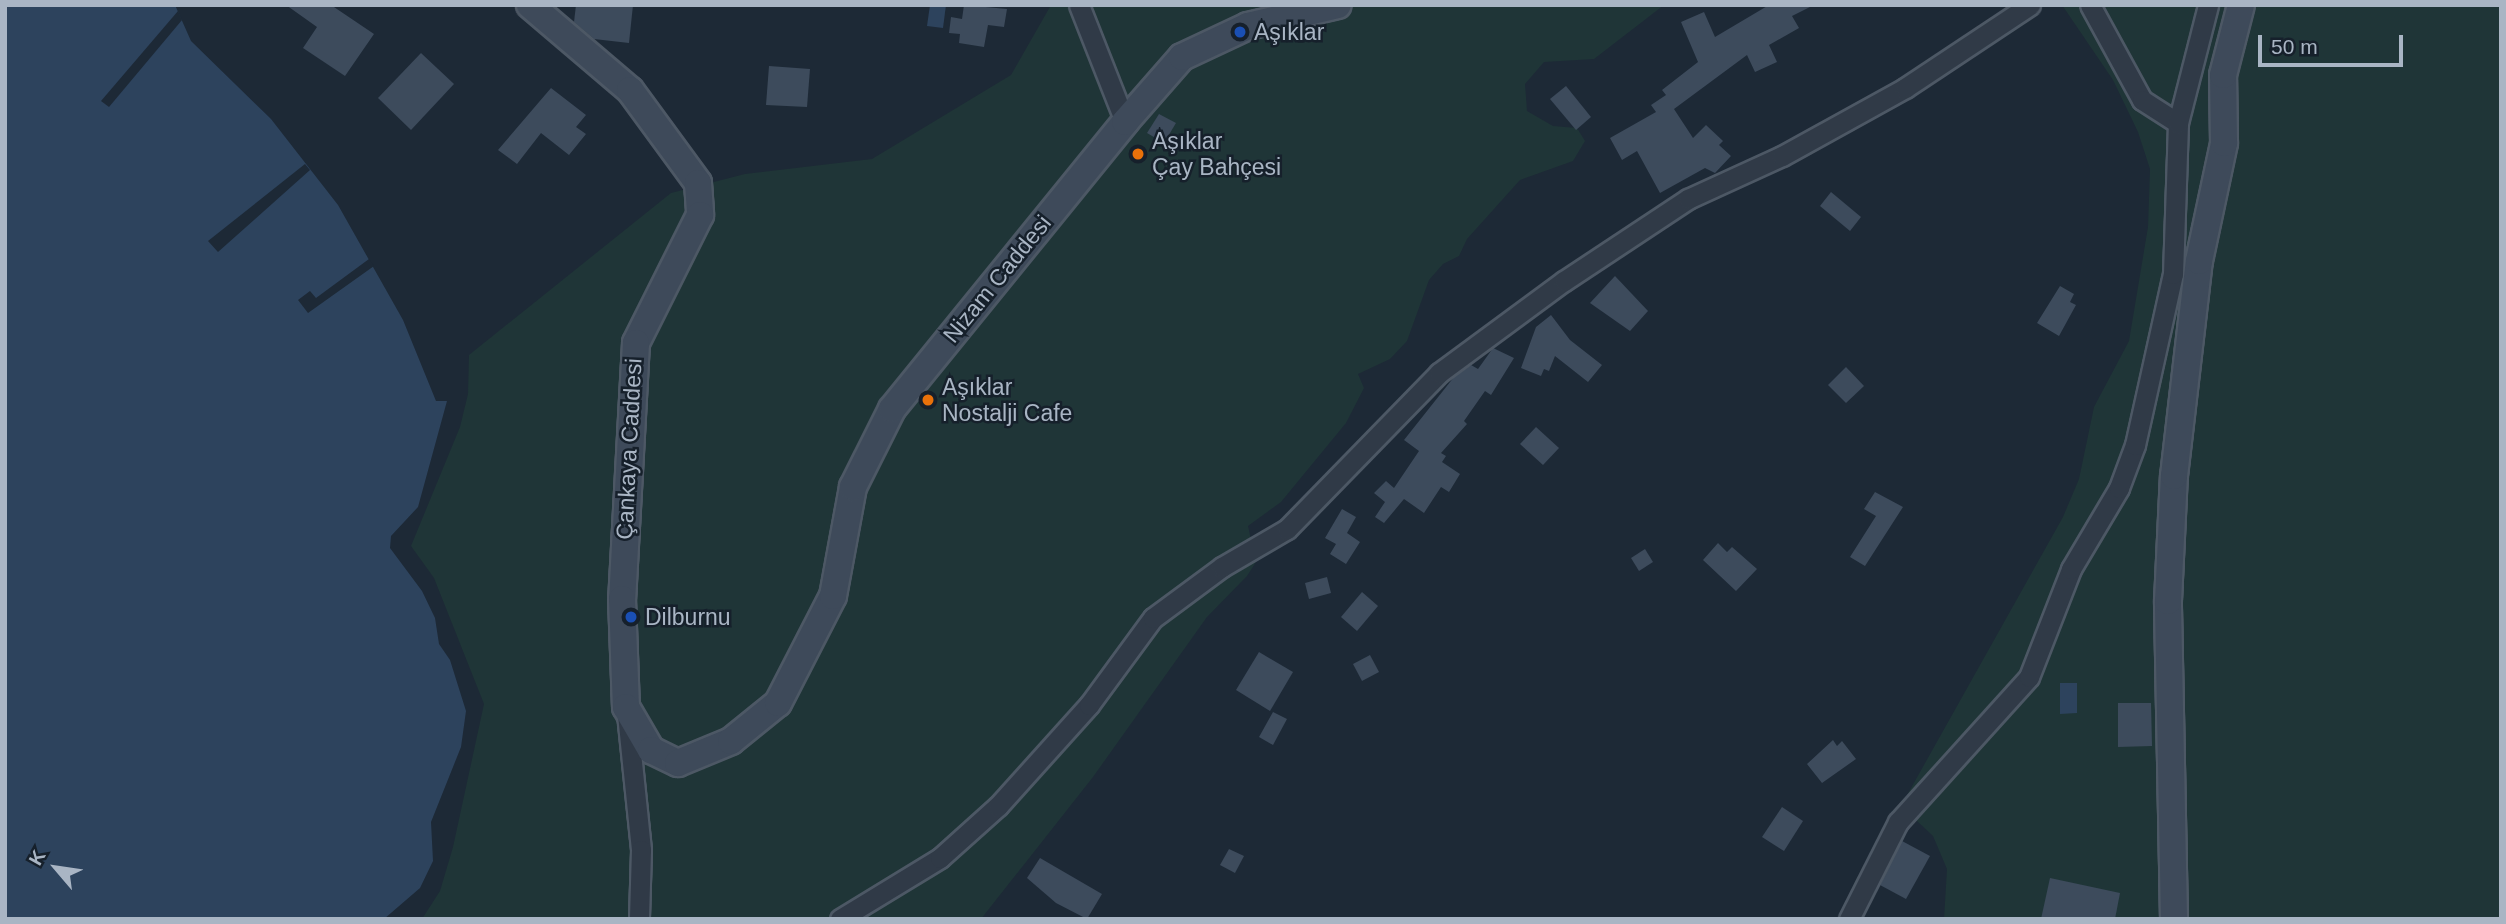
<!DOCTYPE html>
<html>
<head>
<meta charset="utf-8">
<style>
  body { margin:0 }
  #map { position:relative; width:2506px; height:924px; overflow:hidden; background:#1d2936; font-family:Arial,sans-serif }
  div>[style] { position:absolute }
  .green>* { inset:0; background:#1f3537 }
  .water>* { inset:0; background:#2d435d }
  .pier>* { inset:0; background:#1d2936 }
  .building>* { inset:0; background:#3d4b5c }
  .roads { filter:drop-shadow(2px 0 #4d5865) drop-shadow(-2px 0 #4d5865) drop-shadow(0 2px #4d5865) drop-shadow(0 -2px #4d5865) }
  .street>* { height:19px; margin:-9.5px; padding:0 9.5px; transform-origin:9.5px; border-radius:9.5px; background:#303a47 }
  .secondary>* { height:26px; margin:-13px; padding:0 13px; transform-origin:13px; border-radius:13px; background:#3e4a5a }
  .dots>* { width:19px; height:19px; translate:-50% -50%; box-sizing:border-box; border:4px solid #16202b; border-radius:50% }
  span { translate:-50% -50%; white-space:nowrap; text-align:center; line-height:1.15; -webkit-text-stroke:5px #16202b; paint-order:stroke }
  .poi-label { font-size:23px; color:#a9b5c4 }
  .left { translate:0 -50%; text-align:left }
  .street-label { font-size:23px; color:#a9b5c4 }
  .frame { position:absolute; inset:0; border:7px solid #a9b5c4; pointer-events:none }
  .north { position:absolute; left:21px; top:833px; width:70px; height:70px; -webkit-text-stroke:5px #16202b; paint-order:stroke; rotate:299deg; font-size:19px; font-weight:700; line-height:28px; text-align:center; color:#a9b5c4 }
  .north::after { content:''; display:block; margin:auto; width:24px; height:32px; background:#a9b5c4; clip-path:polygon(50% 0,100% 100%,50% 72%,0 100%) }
  .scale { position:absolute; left:2258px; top:35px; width:145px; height:32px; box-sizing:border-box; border:4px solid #a9b5c4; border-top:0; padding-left:9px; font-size:21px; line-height:24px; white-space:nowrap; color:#a9b5c4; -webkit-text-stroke:5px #16202b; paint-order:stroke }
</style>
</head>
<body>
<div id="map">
  <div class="green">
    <div style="clip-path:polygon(1051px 5px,1664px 5px,1594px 59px,1544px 62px,1525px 84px,1527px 111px,1553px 126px,1577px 128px,1585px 141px,1573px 161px,1520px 180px,1467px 239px,1459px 256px,1443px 264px,1429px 280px,1407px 341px,1390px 359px,1358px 374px,1364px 388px,1346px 423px,1281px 502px,1248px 526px,1256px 562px,1247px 576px,1207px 617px,1093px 777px,981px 919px,422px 919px,440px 891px,453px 847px,484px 704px,434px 578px,411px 546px,460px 427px,468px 394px,469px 355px,671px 193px,745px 174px,872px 159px,1011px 75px)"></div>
    <div style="clip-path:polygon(2062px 5px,2501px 5px,2501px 919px,1944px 919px,1947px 869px,1933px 836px,1901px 806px,2063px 517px,2079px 479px,2094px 407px,2129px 341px,2148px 227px,2150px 169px,2138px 132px,2113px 80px)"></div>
  </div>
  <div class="water">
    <div style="clip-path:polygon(5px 5px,175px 5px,191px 41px,271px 119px,338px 205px,403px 320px,436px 401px,447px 401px,418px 507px,391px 536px,390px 548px,422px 591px,435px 618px,439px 644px,450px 660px,466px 711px,461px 747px,431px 822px,433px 861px,420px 888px,384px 919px,5px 919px)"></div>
    <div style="clip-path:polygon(930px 5px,946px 5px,943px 28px,927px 26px)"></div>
    <div style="clip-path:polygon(2060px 683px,2077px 683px,2077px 713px,2060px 714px)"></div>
  </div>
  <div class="pier">
    <div style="clip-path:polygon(178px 11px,182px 20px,109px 107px,101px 101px)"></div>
    <div style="clip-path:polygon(305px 164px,310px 170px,218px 252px,208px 241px)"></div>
    <div style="clip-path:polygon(369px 259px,374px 266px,308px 313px,298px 300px,310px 291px,316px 298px)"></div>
  </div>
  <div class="building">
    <div style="clip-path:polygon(286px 5px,331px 5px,374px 34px,345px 76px,303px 48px,317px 27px)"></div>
    <div style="clip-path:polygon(576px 5px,633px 5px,629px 43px,594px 39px,574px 22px)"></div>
    <div style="clip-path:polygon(964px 5px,1007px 9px,1004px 27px,988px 25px,984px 47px,959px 43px,960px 34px,949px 33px,951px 17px,962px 19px)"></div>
    <div style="clip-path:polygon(1769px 5px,1814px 5px,1792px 16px,1799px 28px,1769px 45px,1777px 62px,1755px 72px,1747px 55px,1674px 109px,1693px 138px,1706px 125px,1723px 141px,1719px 145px,1731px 156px,1715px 173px,1705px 168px,1660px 193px,1637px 151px,1622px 160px,1610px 138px,1656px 112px,1651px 105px,1666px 95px,1662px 90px,1698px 62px,1681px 22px,1704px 12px,1715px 37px)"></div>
    <div style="clip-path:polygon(421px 53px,454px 84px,411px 130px,378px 98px)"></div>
    <div style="clip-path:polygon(769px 66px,810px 69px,807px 107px,766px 105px)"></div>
    <div style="clip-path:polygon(1566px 86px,1591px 117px,1576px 130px,1550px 99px)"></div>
    <div style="clip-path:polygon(551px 88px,586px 115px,576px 127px,586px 134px,569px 155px,541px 133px,517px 164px,498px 150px)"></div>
    <div style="clip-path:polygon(1159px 114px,1176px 123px,1164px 143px,1147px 133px)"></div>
    <div style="clip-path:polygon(1831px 192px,1861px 217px,1850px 231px,1820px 206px)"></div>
    <div style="clip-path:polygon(1615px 276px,1648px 311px,1630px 331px,1590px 303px)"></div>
    <div style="clip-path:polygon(2060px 286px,2074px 294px,2070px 302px,2076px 305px,2059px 336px,2037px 323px)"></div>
    <div style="clip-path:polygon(1551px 315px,1570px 340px,1602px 365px,1588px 382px,1555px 356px,1549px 371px,1544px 369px,1541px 376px,1521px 368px,1536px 327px)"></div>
    <div style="clip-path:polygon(1493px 348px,1514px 358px,1491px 395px,1485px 391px,1464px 421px,1467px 424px,1441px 453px,1446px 456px,1442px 462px,1460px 474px,1449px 492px,1441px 487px,1424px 513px,1404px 499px,1384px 523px,1375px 517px,1385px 502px,1374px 493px,1386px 481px,1394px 488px,1419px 451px,1404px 440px,1454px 377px,1471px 365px,1478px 369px)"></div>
    <div style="clip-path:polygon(1846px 367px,1864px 386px,1846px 403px,1828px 385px)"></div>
    <div style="clip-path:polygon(1536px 427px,1559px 448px,1543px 465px,1520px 444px)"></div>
    <div style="clip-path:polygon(1875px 492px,1903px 507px,1865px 566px,1850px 557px,1876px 516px,1864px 509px)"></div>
    <div style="clip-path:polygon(1342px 509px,1356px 517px,1347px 533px,1360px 542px,1346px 564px,1330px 554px,1336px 544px,1325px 538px)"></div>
    <div style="clip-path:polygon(1718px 543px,1727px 552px,1732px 547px,1757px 569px,1736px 591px,1703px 560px)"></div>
    <div style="clip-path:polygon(1645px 549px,1653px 562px,1639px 571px,1631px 558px)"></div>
    <div style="clip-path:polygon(1327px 577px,1331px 593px,1309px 599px,1305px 583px)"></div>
    <div style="clip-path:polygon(1362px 592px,1378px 606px,1357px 631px,1341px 617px)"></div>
    <div style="clip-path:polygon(1259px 652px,1293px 672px,1270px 711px,1236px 690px)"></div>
    <div style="clip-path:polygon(1370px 655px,1379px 672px,1362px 681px,1353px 664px)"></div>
    <div style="clip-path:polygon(2118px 703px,2151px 703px,2152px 746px,2118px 747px)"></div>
    <div style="clip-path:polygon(1273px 712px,1287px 719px,1273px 745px,1259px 737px)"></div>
    <div style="clip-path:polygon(1833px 740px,1837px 746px,1842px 741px,1856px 759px,1822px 783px,1807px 764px)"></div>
    <div style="clip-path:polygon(1782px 807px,1803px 821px,1784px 851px,1762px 837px)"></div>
    <div style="clip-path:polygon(1902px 841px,1930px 856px,1906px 899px,1880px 885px)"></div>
    <div style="clip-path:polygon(1229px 849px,1244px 856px,1235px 873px,1220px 865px)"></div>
    <div style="clip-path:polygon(1040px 858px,1102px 894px,1087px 919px,1056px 903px,1027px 878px)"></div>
    <div style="clip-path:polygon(2050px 878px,2120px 893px,2115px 919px,2041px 919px)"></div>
  </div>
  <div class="roads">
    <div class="street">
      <div style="left:1079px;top:5px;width:126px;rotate:68.5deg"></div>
      <div style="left:2090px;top:5px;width:108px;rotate:61.3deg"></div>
      <div style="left:2142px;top:100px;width:43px;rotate:32.6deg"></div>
      <div style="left:627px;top:714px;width:137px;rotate:84.1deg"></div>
      <div style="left:641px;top:850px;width:69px;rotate:91.7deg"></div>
      <div style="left:840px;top:919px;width:117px;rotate:-31.4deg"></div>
      <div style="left:940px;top:858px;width:78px;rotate:-41.9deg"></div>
      <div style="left:998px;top:806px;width:136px;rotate:-48deg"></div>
      <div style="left:1089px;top:705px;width:108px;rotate:-53.7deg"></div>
      <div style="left:1153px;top:618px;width:86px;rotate:-36.5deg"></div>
      <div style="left:1222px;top:567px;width:75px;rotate:-30.3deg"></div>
      <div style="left:1287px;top:529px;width:218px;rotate:-45.7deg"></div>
      <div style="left:1439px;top:373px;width:155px;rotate:-36.4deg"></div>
      <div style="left:1564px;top:281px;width:149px;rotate:-33.5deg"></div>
      <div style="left:1688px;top:199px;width:103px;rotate:-24.6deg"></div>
      <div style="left:1782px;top:156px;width:141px;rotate:-28.9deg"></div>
      <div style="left:1905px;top:88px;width:150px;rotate:-33.6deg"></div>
      <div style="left:1849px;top:919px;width:109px;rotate:-63.2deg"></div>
      <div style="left:1898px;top:822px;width:195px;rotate:-47.9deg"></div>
      <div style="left:2029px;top:677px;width:116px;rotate:-68.7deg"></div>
      <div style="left:2071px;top:569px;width:94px;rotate:-59.3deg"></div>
      <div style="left:2119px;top:488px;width:46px;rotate:-69.6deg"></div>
      <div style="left:2135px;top:445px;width:175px;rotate:-77.5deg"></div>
      <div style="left:2173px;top:274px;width:151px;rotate:-88.1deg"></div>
      <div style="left:2178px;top:123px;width:122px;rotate:-75.7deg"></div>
    </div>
    <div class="secondary">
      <div style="left:530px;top:5px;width:131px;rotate:40.4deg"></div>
      <div style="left:630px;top:90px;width:115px;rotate:53.8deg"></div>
      <div style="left:698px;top:183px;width:32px;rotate:86deg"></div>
      <div style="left:700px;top:215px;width:143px;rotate:116.6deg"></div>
      <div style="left:636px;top:343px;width:256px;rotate:93.1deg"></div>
      <div style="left:622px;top:599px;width:108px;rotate:87.9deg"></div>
      <div style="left:626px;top:707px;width:50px;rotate:59.8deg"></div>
      <div style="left:651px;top:750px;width:30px;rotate:26deg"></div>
      <div style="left:678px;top:763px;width:57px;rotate:-22.5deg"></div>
      <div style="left:731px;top:741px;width:60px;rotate:-39deg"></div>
      <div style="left:778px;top:703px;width:120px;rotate:-62.8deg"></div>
      <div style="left:833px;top:596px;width:111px;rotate:-79.6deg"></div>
      <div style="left:853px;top:487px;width:87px;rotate:-63.4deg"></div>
      <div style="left:892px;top:409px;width:370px;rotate:-50.9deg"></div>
      <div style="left:1125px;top:122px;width:86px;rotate:-48.8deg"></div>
      <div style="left:1182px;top:57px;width:73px;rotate:-25.2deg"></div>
      <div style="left:1248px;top:26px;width:92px;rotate:-13.1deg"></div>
      <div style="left:2174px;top:919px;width:318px;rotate:-91.1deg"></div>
      <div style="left:2168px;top:601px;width:125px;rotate:-87.3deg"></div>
      <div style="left:2174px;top:476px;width:216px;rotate:-83.4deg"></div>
      <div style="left:2199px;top:261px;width:121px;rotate:-78deg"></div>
      <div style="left:2224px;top:143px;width:68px;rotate:-90.8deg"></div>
      <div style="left:2223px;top:75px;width:72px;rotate:-75.6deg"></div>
    </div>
  </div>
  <div class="dots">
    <div style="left:1240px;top:32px;background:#1a4fb4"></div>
    <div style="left:1138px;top:154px;background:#e8710a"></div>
    <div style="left:928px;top:400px;background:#e8710a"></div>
    <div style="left:631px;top:617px;background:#1a4fb4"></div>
  </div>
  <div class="poi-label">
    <span class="left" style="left:1254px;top:32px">Aşıklar</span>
    <span class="left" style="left:1152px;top:154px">Aşıklar<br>Çay Bahçesi</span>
    <span class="left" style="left:942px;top:400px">Aşıklar<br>Nostalji Cafe</span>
    <span class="left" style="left:645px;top:617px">Dilburnu</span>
  </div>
  <div class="street-label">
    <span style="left:997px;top:279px;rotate:-51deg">Nizam Caddesi</span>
    <span style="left:629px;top:449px;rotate:-87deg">Çankaya Caddesi</span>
  </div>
  <div class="frame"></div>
  <div class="north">K</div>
  <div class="scale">50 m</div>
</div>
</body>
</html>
